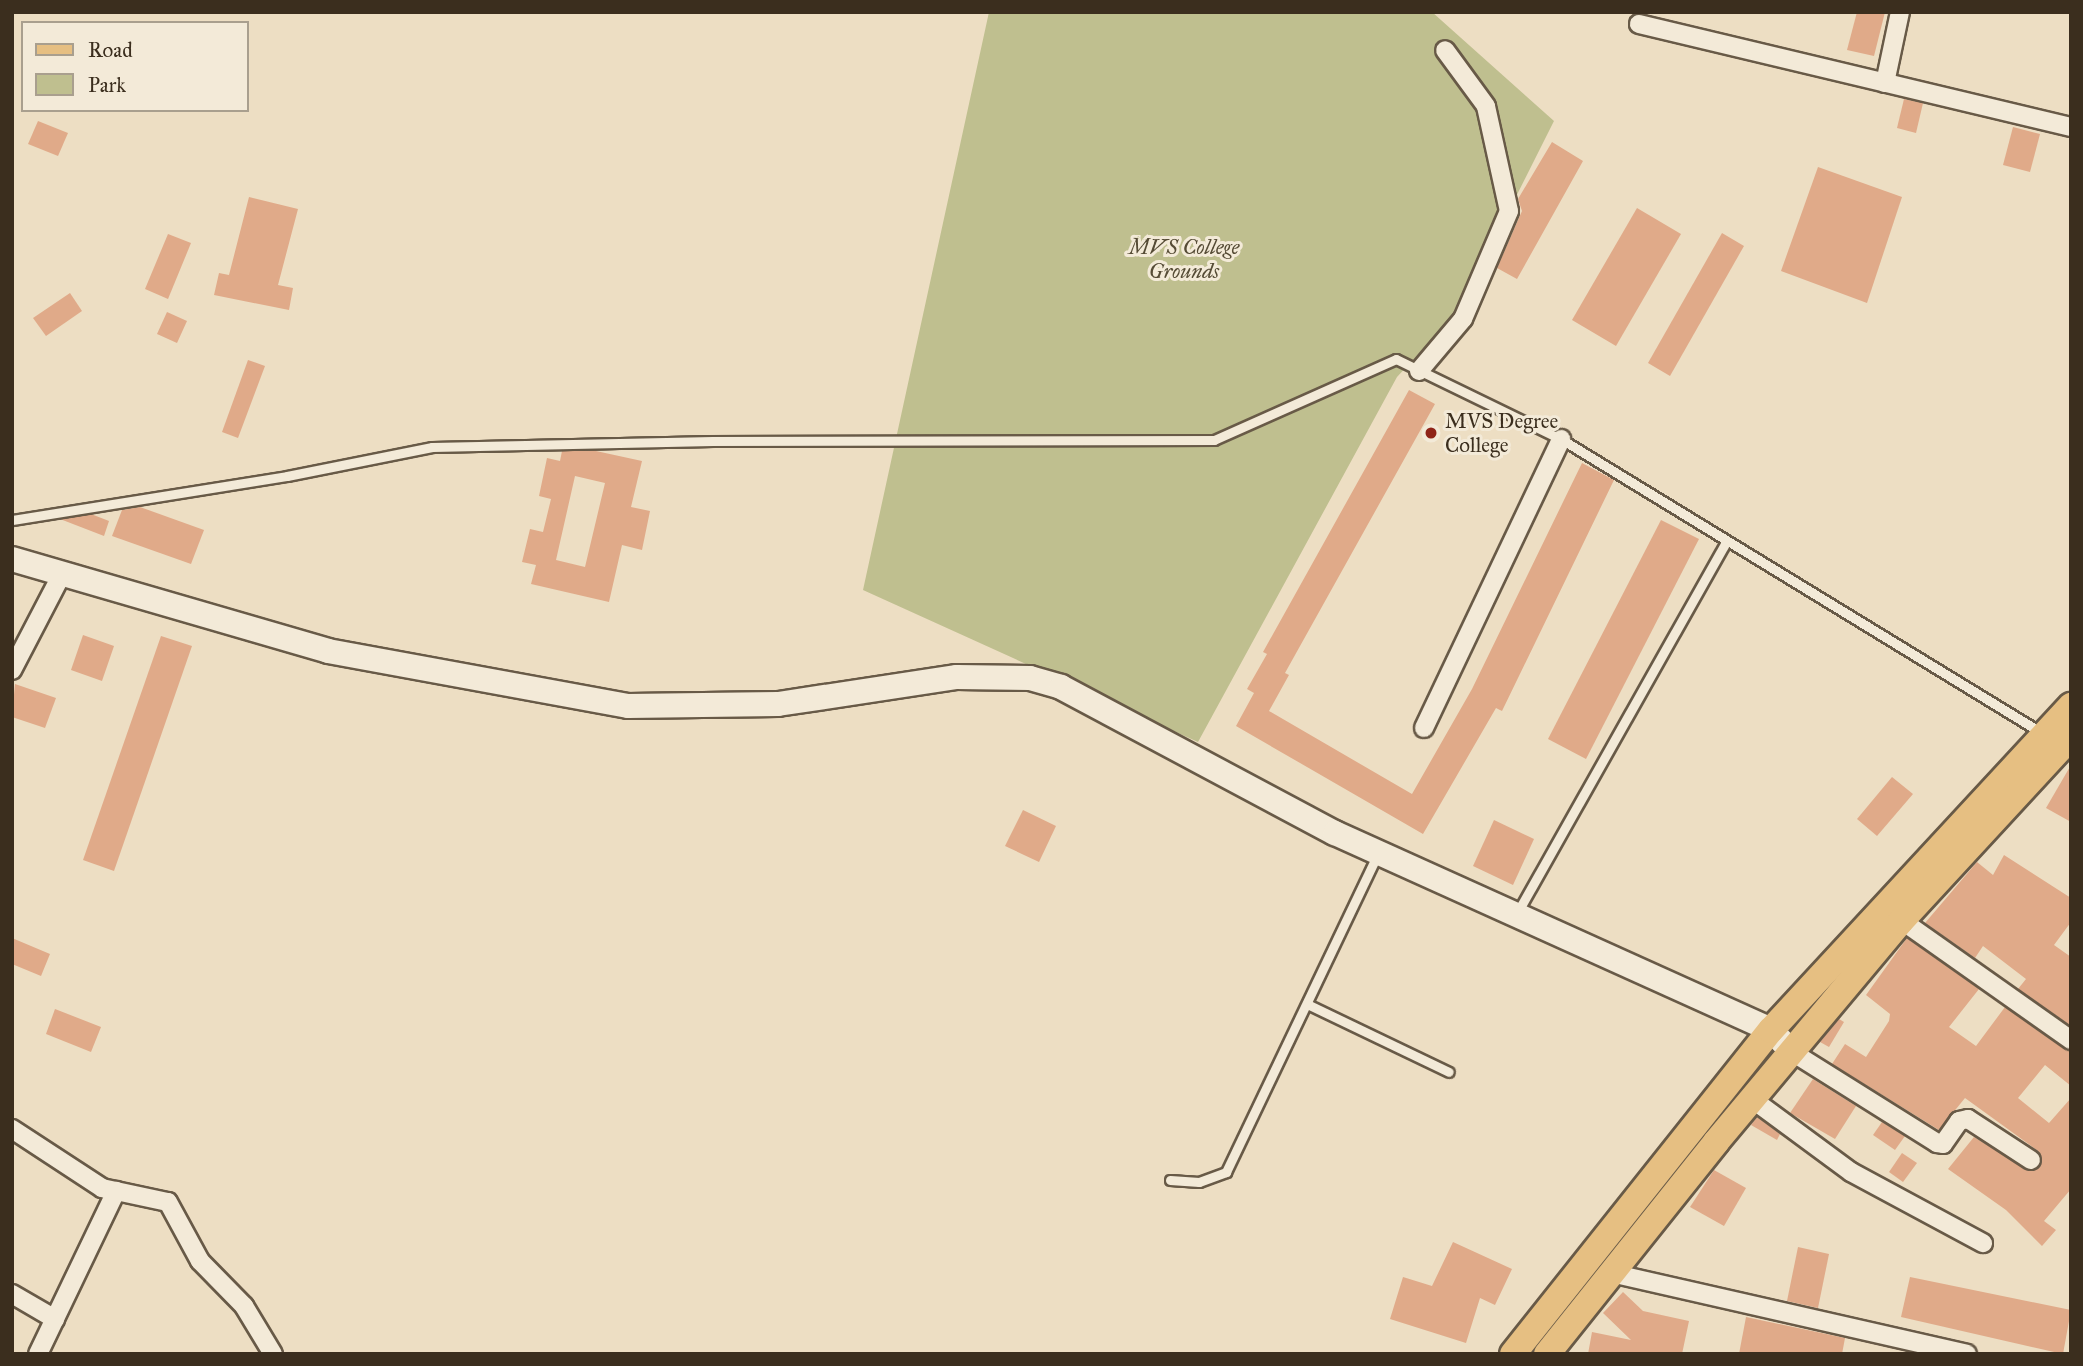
<!DOCTYPE html>
<html>
<head>
<meta charset="utf-8">
<style>
  body { margin:0 }
  #map { position:relative; width:2083px; height:1366px; overflow:hidden; background:#eddec3; font-family:"IM FELL Great Primer",serif }
  div>[style] { position:absolute }
  .green>* { inset:0; background:#bfbf8f }
  .building>* { inset:0; background:#e0aa89 }
  .roads { filter:drop-shadow(2px 0 #685a47) drop-shadow(-2px 0 #685a47) drop-shadow(0 2px #685a47) drop-shadow(0 -2px #685a47) }
  .lane>* { height:9px; margin:-4.5px; padding:0 4.5px; transform-origin:4.5px; border-radius:4.5px; background:#f3ead8 }
  .street>* { height:18px; margin:-9px; padding:0 9px; transform-origin:9px; border-radius:9px; background:#f3ead8 }
  .secondary>* { height:24px; margin:-12px; padding:0 12px; transform-origin:12px; border-radius:12px; background:#f3ead8 }
  .primary>* { height:26px; margin:-13px; padding:0 13px; transform-origin:13px; border-radius:13px; background:#e6bf82 }
  .dots>* { width:19px; height:19px; translate:-50% -50%; box-sizing:border-box; border:4px solid #f3ead8; border-radius:50% }
  span { translate:-50% -50%; white-space:nowrap; text-align:center; line-height:1.15; -webkit-text-stroke:6px #f3ead8; paint-order:stroke }
  .park-label { font-size:21px; color:#554b35; font-style:italic }
  .poi-label { font-size:21px; color:#3b2e1e }
  .left { translate:0 -50%; text-align:left }
  .frame { position:absolute; inset:0; border:14px solid #3b2e1e; pointer-events:none }
  .legend { position:absolute; left:21px; top:21px; width:228px; height:91px; box-sizing:border-box; background:#f3ead8; border:2px solid #a99f8e; margin:0; padding:9px 12px; list-style:none; font-size:21px; color:#3b2e1e }
  .legend li { display:flex; align-items:center; gap:14px; height:35px }
  .legend b { width:35px; border:2px solid #a99f8e }
</style>
</head>
<body>
<div id="map">
  <div class="green">
    <div style="clip-path:polygon(989px 12px,1432px 12px,1554px 121px,1459px 310px,1397px 377px,1198px 742px,863px 590px)"></div>
  </div>
  <div class="building">
    <div style="clip-path:polygon(1857px 12px,1885px 12px,1874px 56px,1847px 50px)"></div>
    <div style="clip-path:polygon(1904px 99px,1923px 103px,1916px 133px,1897px 128px)"></div>
    <div style="clip-path:polygon(38px 121px,68px 133px,58px 156px,28px 144px)"></div>
    <div style="clip-path:polygon(2013px 127px,2040px 134px,2030px 172px,2003px 165px)"></div>
    <div style="clip-path:polygon(1552px 142px,1583px 161px,1517px 279px,1497px 268px,1522px 211px,1518px 199px)"></div>
    <div style="clip-path:polygon(1818px 167px,1902px 197px,1867px 303px,1781px 271px)"></div>
    <div style="clip-path:polygon(249px 197px,298px 209px,278px 285px,293px 288px,289px 310px,214px 295px,219px 273px,229px 275px)"></div>
    <div style="clip-path:polygon(1637px 208px,1681px 234px,1616px 346px,1572px 320px)"></div>
    <div style="clip-path:polygon(1722px 233px,1744px 246px,1670px 376px,1648px 363px)"></div>
    <div style="clip-path:polygon(168px 234px,191px 243px,168px 299px,145px 289px)"></div>
    <div style="clip-path:polygon(70px 293px,82px 311px,46px 336px,33px 318px)"></div>
    <div style="clip-path:polygon(167px 312px,187px 321px,177px 343px,157px 334px)"></div>
    <div style="clip-path:polygon(248px 360px,265px 366px,238px 438px,222px 432px)"></div>
    <div style="clip-path:polygon(1409px 390px,1435px 404px,1285px 673px,1289px 675px,1269px 711px,1412px 794px,1472px 689px,1582px 463px,1614px 480px,1502px 711px,1496px 708px,1423px 834px,1236px 726px,1254px 693px,1247px 689px,1267px 654px,1263px 652px)"></div>
    <div style="clip-path:polygon(evenodd,562px 451px,596px 451px,642px 461px,631px 507px,650px 511px,642px 550px,622px 545px,609px 602px,531px 584px,536px 565px,522px 562px,530px 529px,543px 532px,551px 499px,539px 496px,547px 458px,560px 461px,562px 451px,575px 476px,605px 483px,585px 567px,556px 560px,575px 476px)"></div>
    <div style="clip-path:polygon(140px 507px,204px 530px,191px 564px,112px 536px,122px 510px)"></div>
    <div style="clip-path:polygon(91px 514px,109px 521px,104px 536px,60px 519px)"></div>
    <div style="clip-path:polygon(1661px 520px,1699px 539px,1586px 759px,1548px 739px)"></div>
    <div style="clip-path:polygon(83px 635px,114px 646px,102px 681px,71px 670px)"></div>
    <div style="clip-path:polygon(161px 636px,192px 646px,114px 871px,83px 860px)"></div>
    <div style="clip-path:polygon(15px 684px,56px 698px,45px 728px,12px 717px)"></div>
    <div style="clip-path:polygon(2071px 765px,2071px 822px,2046px 808px)"></div>
    <div style="clip-path:polygon(1892px 777px,1913px 794px,1877px 836px,1857px 819px)"></div>
    <div style="clip-path:polygon(1023px 810px,1056px 826px,1039px 862px,1005px 846px)"></div>
    <div style="clip-path:polygon(1494px 820px,1534px 839px,1513px 885px,1473px 866px)"></div>
    <div style="clip-path:polygon(2004px 855px,2071px 898px,2071px 922px,2054px 945px,2071px 957px,2071px 1026px,2018px 989px,2026px 979px,1983px 946px,1975px 958px,1925px 923px,1977px 862px,1993px 875px)"></div>
    <div style="clip-path:polygon(12px 938px,50px 954px,41px 976px,12px 964px)"></div>
    <div style="clip-path:polygon(1907px 938px,1979px 989px,1949px 1027px,1976px 1046px,2005px 1007px,2071px 1051px,2071px 1086px,2045px 1065px,2018px 1098px,2049px 1123px,2071px 1098px,2071px 1189px,2044px 1221px,2056px 1230px,2042px 1246px,2006px 1210px,1948px 1169px,1974px 1137px,2030px 1171px,2041px 1166px,2038px 1151px,1965px 1098px,1939px 1130px,1832px 1064px,1845px 1044px,1866px 1057px,1889px 1021px,1890px 1014px,1866px 995px)"></div>
    <div style="clip-path:polygon(55px 1009px,101px 1027px,91px 1052px,46px 1034px)"></div>
    <div style="clip-path:polygon(1839px 1019px,1844px 1022px,1829px 1047px,1820px 1042px)"></div>
    <div style="clip-path:polygon(1813px 1079px,1856px 1106px,1835px 1139px,1790px 1113px)"></div>
    <div style="clip-path:polygon(1757px 1117px,1780px 1134px,1777px 1140px,1751px 1125px)"></div>
    <div style="clip-path:polygon(1882px 1122px,1905px 1136px,1895px 1150px,1873px 1135px)"></div>
    <div style="clip-path:polygon(1902px 1153px,1917px 1163px,1903px 1182px,1889px 1172px)"></div>
    <div style="clip-path:polygon(1714px 1170px,1746px 1188px,1724px 1226px,1690px 1207px)"></div>
    <div style="clip-path:polygon(1453px 1242px,1512px 1269px,1495px 1305px,1480px 1298px,1466px 1343px,1390px 1319px,1403px 1277px,1432px 1286px)"></div>
    <div style="clip-path:polygon(1798px 1247px,1829px 1254px,1818px 1308px,1787px 1301px)"></div>
    <div style="clip-path:polygon(1910px 1277px,2071px 1310px,2063px 1354px,1901px 1317px)"></div>
    <div style="clip-path:polygon(1623px 1292px,1643px 1311px,1689px 1321px,1682px 1354px,1588px 1354px,1592px 1332px,1631px 1340px,1603px 1313px)"></div>
    <div style="clip-path:polygon(1746px 1317px,1845px 1338px,1842px 1354px,1739px 1354px)"></div>
  </div>
  <div class="roads">
    <div class="lane">
      <div style="left:12px;top:520px;width:278px;rotate:-9.1deg"></div>
      <div style="left:287px;top:476px;width:148px;rotate:-11.3deg"></div>
      <div style="left:432px;top:447px;width:281px;rotate:-1.2deg"></div>
      <div style="left:713px;top:441px;width:501px;rotate:-0.11deg"></div>
      <div style="left:1214px;top:440px;width:199px;rotate:-24deg"></div>
      <div style="left:1396px;top:359px;width:183px;rotate:25.9deg"></div>
      <div style="left:1561px;top:439px;width:564px;rotate:31.43deg"></div>
      <div style="left:1517px;top:913px;width:427px;rotate:-60.6deg"></div>
      <div style="left:1307px;top:1004px;width:157px;rotate:25.6deg"></div>
      <div style="left:1170px;top:1180px;width:29px;rotate:4deg"></div>
      <div style="left:1199px;top:1182px;width:29px;rotate:-20deg"></div>
      <div style="left:1226px;top:1172px;width:353px;rotate:-64.5deg"></div>
    </div>
    <div class="street">
      <div style="left:1639px;top:24px;width:444px;rotate:13.4deg"></div>
      <div style="left:1885px;top:83px;width:73px;rotate:-78.1deg"></div>
      <div style="left:1419px;top:371px;width:68px;rotate:-49.8deg"></div>
      <div style="left:1463px;top:319px;width:117px;rotate:-66.9deg"></div>
      <div style="left:1509px;top:211px;width:107px;rotate:-102.4deg"></div>
      <div style="left:1486px;top:106px;width:69px;rotate:-126.2deg"></div>
      <div style="left:12px;top:670px;width:108px;rotate:-62.5deg"></div>
      <div style="left:1424px;top:728px;width:320px;rotate:-64.6deg"></div>
      <div style="left:1894px;top:915px;width:217px;rotate:35.2deg"></div>
      <div style="left:1792px;top:1052px;width:171px;rotate:32.1deg"></div>
      <div style="left:1937px;top:1143px;width:6px;rotate:9deg"></div>
      <div style="left:1943px;top:1144px;width:28px;rotate:-55deg"></div>
      <div style="left:1959px;top:1121px;width:9px;rotate:-13deg"></div>
      <div style="left:1968px;top:1119px;width:75px;rotate:33.1deg"></div>
      <div style="left:1752px;top:1099px;width:123px;rotate:36.4deg"></div>
      <div style="left:1851px;top:1172px;width:150px;rotate:28.3deg"></div>
      <div style="left:12px;top:1129px;width:108px;rotate:33.2deg"></div>
      <div style="left:102px;top:1188px;width:67px;rotate:12deg"></div>
      <div style="left:168px;top:1202px;width:67px;rotate:61.5deg"></div>
      <div style="left:200px;top:1261px;width:63px;rotate:45.6deg"></div>
      <div style="left:244px;top:1306px;width:56px;rotate:58.9deg"></div>
      <div style="left:1611px;top:1273px;width:365px;rotate:12.8deg"></div>
      <div style="left:12px;top:1294px;width:50px;rotate:30.2deg"></div>
      <div style="left:38px;top:1354px;width:181px;rotate:-64.4deg"></div>
    </div>
    <div class="secondary">
      <div style="left:12px;top:559px;width:329px;rotate:16.2deg"></div>
      <div style="left:328px;top:651px;width:305px;rotate:10.4deg"></div>
      <div style="left:628px;top:706px;width:150px;rotate:-0.8deg"></div>
      <div style="left:778px;top:704px;width:181px;rotate:-8.6deg"></div>
      <div style="left:957px;top:677px;width:73px;rotate:0.8deg"></div>
      <div style="left:1030px;top:678px;width:32px;rotate:16deg"></div>
      <div style="left:1061px;top:687px;width:310px;rotate:28.1deg"></div>
      <div style="left:1335px;top:833px;width:478px;rotate:24.3deg"></div>
      <div style="left:1771px;top:1030px;width:30px;rotate:46deg"></div>
    </div>
    <div class="primary">
      <div style="left:1513px;top:1354px;width:414px;rotate:-51.5deg"></div>
      <div style="left:1771px;top:1030px;width:442px;rotate:-47.2deg"></div>
      <div style="left:1547px;top:1354px;width:271px;rotate:-51.4deg"></div>
      <div style="left:1716px;top:1142px;width:288px;rotate:-50.1deg"></div>
      <div style="left:1901px;top:921px;width:251px;rotate:-47.3deg"></div>
    </div>
  </div>
  <div class="dots">
    <div style="left:1431px;top:433px;background:#8f2418"></div>
  </div>
  <div class="park-label">
    <span style="left:1184px;top:259px">MVS College<br>Grounds</span>
  </div>
  <div class="poi-label">
    <span class="left" style="left:1445px;top:433px">MVS Degree<br>College</span>
  </div>
  <div class="frame"></div>
  <ul class="legend">
  <li><b style="height:9px;background:#e6bf82"></b>Road</li>
  <li><b style="height:19px;background:#bfbf8f"></b>Park</li>
  </ul>
</div>
</body>
</html>
